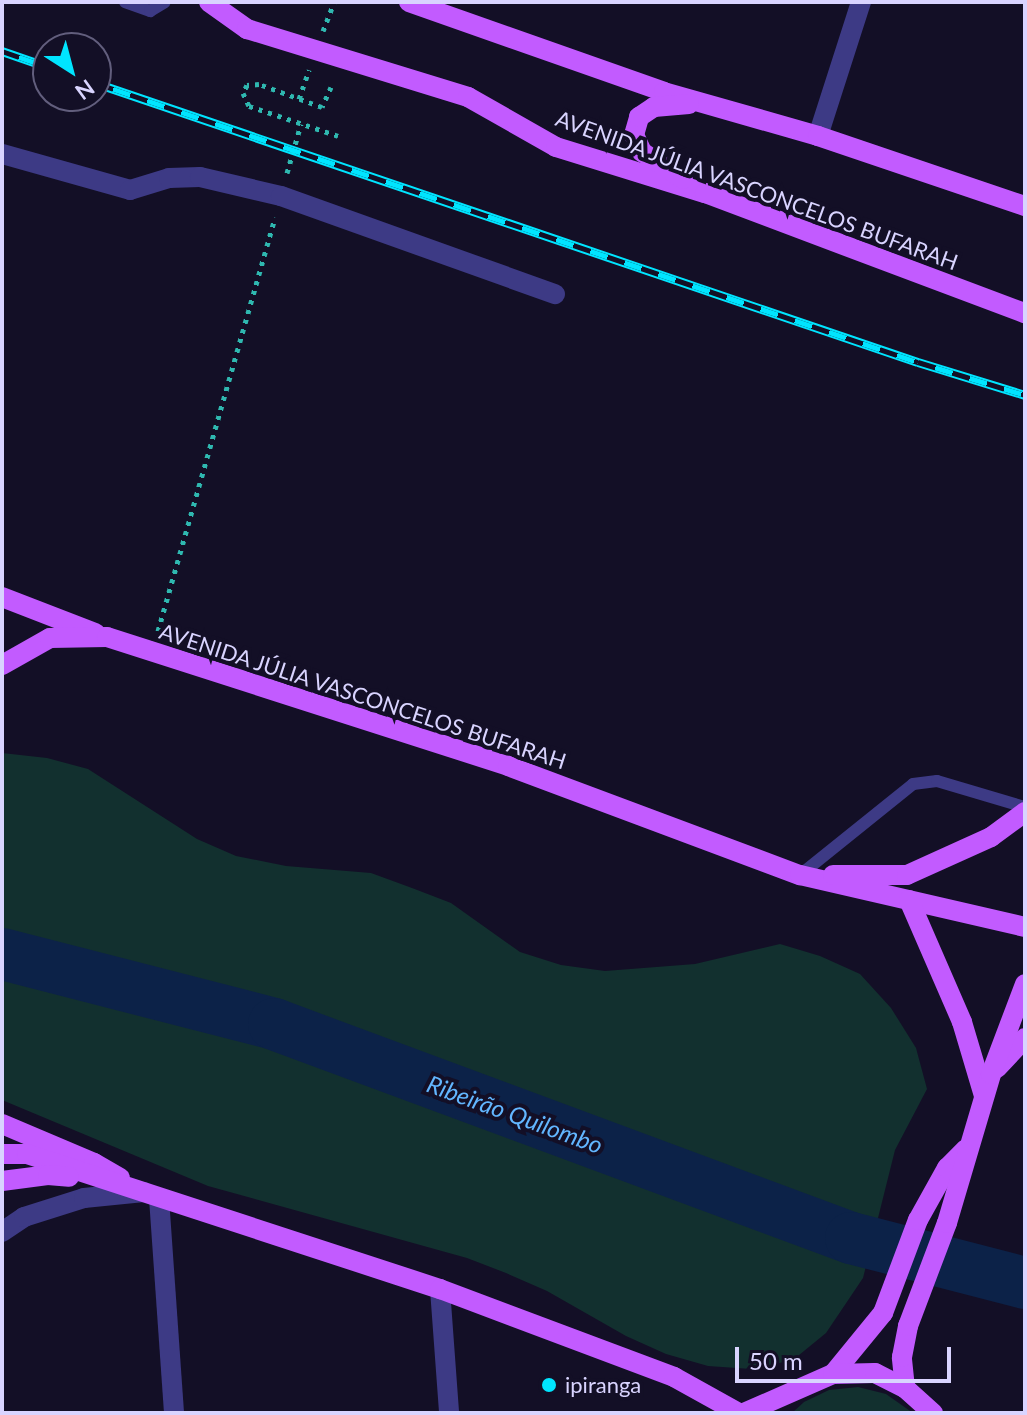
<!DOCTYPE html>
<html>
<head>
<meta charset="utf-8">
<style>
  body { margin:0 }
  #map { position:relative; width:1027px; height:1415px; overflow:hidden; background:#130f26; font-family:Lato,sans-serif }
  div>[style] { position:absolute }
  .green>* { inset:0; background:#12302f }
  .river>* { height:52px; margin:-26px; padding:0 26px; transform-origin:26px; border-radius:26px; background:#0c2248 }
  .path>* { height:5px; margin-top:-2.5px; transform-origin:0; background:repeating-linear-gradient(90deg,#2fb8b0 0 4px,transparent 0 10px) }
  .service>* { height:12px; margin:-6px; padding:0 6px; transform-origin:6px; border-radius:6px; background:#3d3a85 }
  .minor>* { height:20px; margin:-10px; padding:0 10px; transform-origin:10px; border-radius:10px; background:#3d3a85 }
  .primary>* { height:20px; margin:-10px; padding:0 10px; transform-origin:10px; border-radius:10px; background:#c25bff }
  .rail>* { height:9px; margin-top:-4.5px; transform-origin:0; background:repeating-linear-gradient(90deg,#130f26 0 18px,#00e5ff 0 36px); box-sizing:border-box; border-block:2px solid #00e5ff }
  .dots>* { width:22px; height:22px; translate:-50% -50%; box-sizing:border-box; border:4px solid #130f26; border-radius:50% }
  span { translate:-50% -50%; white-space:nowrap; text-align:center; line-height:1.15; -webkit-text-stroke:8px #130f26; paint-order:stroke }
  .street-label { font-size:22px; color:#d9d4ff }
  .poi-label { font-size:22px; color:#d9d4ff }
  .left { translate:0 -50%; text-align:left }
  .water-label { font-size:24px; color:#62b6ff; font-style:italic }
  .frame { position:absolute; inset:0; border:4px solid #d9d4ff; pointer-events:none }
  .north { position:absolute; left:32px; top:32px; width:80px; height:80px; box-sizing:border-box; background:#130f26; border:2px solid #625e7d; border-radius:50%; rotate:144deg; font-size:22px; font-weight:700; line-height:32px; text-align:center; color:#d9d4ff }
  .north::after { content:''; display:block; margin:auto; width:28px; height:36px; background:#00e5ff; clip-path:polygon(50% 0,100% 100%,50% 72%,0 100%) }
  .scale { position:absolute; left:735px; top:1347px; width:216px; height:36px; box-sizing:border-box; border:4px solid #d9d4ff; border-top:0; padding-left:10px; font-size:24px; line-height:28px; white-space:nowrap; color:#d9d4ff; -webkit-text-stroke:6px #130f26; paint-order:stroke }
</style>
</head>
<body>
<div id="map">
  <div class="green">
    <div style="clip-path:polygon(2px 753px,47px 758px,88px 769px,197px 839px,236px 856px,286px 866px,371px 873px,412px 888px,451px 903px,520px 952px,561px 965px,605px 971px,695px 964px,780px 944px,820px 956px,860px 974px,891px 1008px,916px 1048px,927px 1089px,895px 1150px,863px 1278px,826px 1333px,793px 1360px,751px 1369px,708px 1366px,666px 1354px,626px 1336px,547px 1291px,506px 1273px,467px 1258px,208px 1186px,2px 1100px)"></div>
    <div style="clip-path:polygon(858px 1387px,886px 1394px,913px 1413px,792px 1413px,804px 1402px,829px 1390px)"></div>
  </div>
  <div class="river">
    <div style="left:2px;top:954px;width:281px;rotate:14.4deg"></div>
    <div style="left:274px;top:1024px;width:615px;rotate:20.35deg"></div>
    <div style="left:851px;top:1238px;width:180px;rotate:14.5deg"></div>
  </div>
  <div class="path">
    <div style="left:323px;top:31px;width:31px;rotate:-69deg"></div>
    <div style="left:331px;top:87px;width:22px;rotate:114deg"></div>
    <div style="left:322px;top:107px;width:67px;rotate:-159.9deg"></div>
    <div style="left:259px;top:84px;width:12px;rotate:175deg"></div>
    <div style="left:247px;top:85px;width:9px;rotate:117deg"></div>
    <div style="left:243px;top:93px;width:14px;rotate:65deg"></div>
    <div style="left:249px;top:106px;width:94px;rotate:18.6deg"></div>
    <div style="left:299px;top:99px;width:31px;rotate:-71deg"></div>
    <div style="left:287px;top:173px;width:51px;rotate:-74.1deg"></div>
    <div style="left:158px;top:631px;width:430px;rotate:-74.2deg"></div>
  </div>
  <div class="service">
    <div style="left:125px;top:2px;width:27px;rotate:20deg"></div>
    <div style="left:150px;top:11px;width:17px;rotate:-31deg"></div>
    <div style="left:800px;top:875px;width:145px;rotate:-38.8deg"></div>
    <div style="left:913px;top:784px;width:24px;rotate:-7deg"></div>
    <div style="left:937px;top:781px;width:92px;rotate:16.5deg"></div>
  </div>
  <div class="minor">
    <div style="left:818px;top:136px;width:141px;rotate:-72.2deg"></div>
    <div style="left:2px;top:154px;width:133px;rotate:15.7deg"></div>
    <div style="left:130px;top:190px;width:41px;rotate:-17.1deg"></div>
    <div style="left:169px;top:178px;width:31px;rotate:-2deg"></div>
    <div style="left:200px;top:177px;width:83px;rotate:13.2deg"></div>
    <div style="left:281px;top:196px;width:291px;rotate:19.7deg"></div>
    <div style="left:159px;top:1198px;width:216px;rotate:86deg"></div>
    <div style="left:2px;top:1232px;width:27px;rotate:-34deg"></div>
    <div style="left:24px;top:1217px;width:63px;rotate:-17.6deg"></div>
    <div style="left:84px;top:1198px;width:60px;rotate:-5.7deg"></div>
    <div style="left:440px;top:1289px;width:124px;rotate:85.8deg"></div>
  </div>
  <div class="primary">
    <div style="left:209px;top:2px;width:47px;rotate:35.4deg"></div>
    <div style="left:247px;top:29px;width:231px;rotate:17.1deg"></div>
    <div style="left:468px;top:97px;width:101px;rotate:29.6deg"></div>
    <div style="left:556px;top:147px;width:156px;rotate:17.2deg"></div>
    <div style="left:705px;top:193px;width:342px;rotate:20.6deg"></div>
    <div style="left:409px;top:2px;width:270px;rotate:19.4deg"></div>
    <div style="left:664px;top:92px;width:160px;rotate:15.9deg"></div>
    <div style="left:818px;top:136px;width:219px;rotate:18.7deg"></div>
    <div style="left:683px;top:179px;width:49px;rotate:-146.6deg"></div>
    <div style="left:642px;top:152px;width:19px;rotate:-115deg"></div>
    <div style="left:634px;top:135px;width:19px;rotate:-74deg"></div>
    <div style="left:639px;top:117px;width:18px;rotate:-34deg"></div>
    <div style="left:654px;top:107px;width:35px;rotate:-5deg"></div>
    <div style="left:2px;top:597px;width:100px;rotate:21.2deg"></div>
    <div style="left:2px;top:665px;width:55px;rotate:-29.4deg"></div>
    <div style="left:50px;top:638px;width:57px;rotate:-1deg"></div>
    <div style="left:107px;top:637px;width:421px;rotate:17.8deg"></div>
    <div style="left:508px;top:766px;width:312px;rotate:20.5deg"></div>
    <div style="left:800px;top:875px;width:231px;rotate:13deg"></div>
    <div style="left:833px;top:875px;width:74px"></div>
    <div style="left:907px;top:875px;width:92px;rotate:-24.3deg"></div>
    <div style="left:991px;top:837px;width:42px;rotate:-36.3deg"></div>
    <div style="left:909px;top:900px;width:133px;rotate:66.5deg"></div>
    <div style="left:962px;top:1022px;width:77px;rotate:73.4deg"></div>
    <div style="left:997px;top:1068px;width:41px;rotate:-47deg"></div>
    <div style="left:2px;top:1124px;width:100px;rotate:23deg"></div>
    <div style="left:94px;top:1163px;width:30px;rotate:30deg"></div>
    <div style="left:2px;top:1154px;width:25px"></div>
    <div style="left:27px;top:1154px;width:435px;rotate:18.1deg"></div>
    <div style="left:440px;top:1289px;width:250px;rotate:20.6deg"></div>
    <div style="left:674px;top:1377px;width:74px;rotate:29deg"></div>
    <div style="left:2px;top:1181px;width:46px;rotate:-7.4deg"></div>
    <div style="left:48px;top:1175px;width:21px;rotate:5deg"></div>
    <div style="left:833px;top:1374px;width:79px;rotate:-50.7deg"></div>
    <div style="left:883px;top:1313px;width:99px;rotate:-69.4deg"></div>
    <div style="left:918px;top:1220px;width:60px;rotate:-60.9deg"></div>
    <div style="left:947px;top:1168px;width:27px;rotate:-45deg"></div>
    <div style="left:905px;top:1388px;width:31px;rotate:-96deg"></div>
    <div style="left:902px;top:1357px;width:32px;rotate:-79deg"></div>
    <div style="left:908px;top:1326px;width:110px;rotate:-69.3deg"></div>
    <div style="left:947px;top:1223px;width:155px;rotate:-73.5deg"></div>
    <div style="left:991px;top:1074px;width:96px;rotate:-69.3deg"></div>
    <div style="left:744px;top:1413px;width:97px;rotate:-23.7deg"></div>
    <div style="left:833px;top:1374px;width:42px;rotate:-1.4deg"></div>
    <div style="left:875px;top:1373px;width:34px;rotate:27deg"></div>
    <div style="left:905px;top:1388px;width:38px;rotate:42deg"></div>
  </div>
  <div class="rail">
    <div style="left:2px;top:51px;width:49px;rotate:19.2deg"></div>
    <div style="left:96px;top:83px;width:868px;rotate:18.75deg"></div>
    <div style="left:918px;top:362px;width:112px;rotate:17.1deg"></div>
  </div>
  <div class="dots">
    <div style="left:549px;top:1385px;background:#00e5ff"></div>
  </div>
  <div class="street-label">
    <span style="left:757px;top:190px;rotate:20deg">AVENIDA JÚLIA VASCONCELOS BUFARAH</span>
    <span style="left:363px;top:696px;rotate:18deg">AVENIDA JÚLIA VASCONCELOS BUFARAH</span>
  </div>
  <div class="poi-label">
    <span class="left" style="left:565px;top:1385px">ipiranga</span>
  </div>
  <div class="water-label">
    <span style="left:515px;top:1114px;rotate:20deg">Ribeirão Quilombo</span>
  </div>
  <div class="frame"></div>
  <div class="north">N</div>
  <div class="scale">50 m</div>
</div>
</body>
</html>
